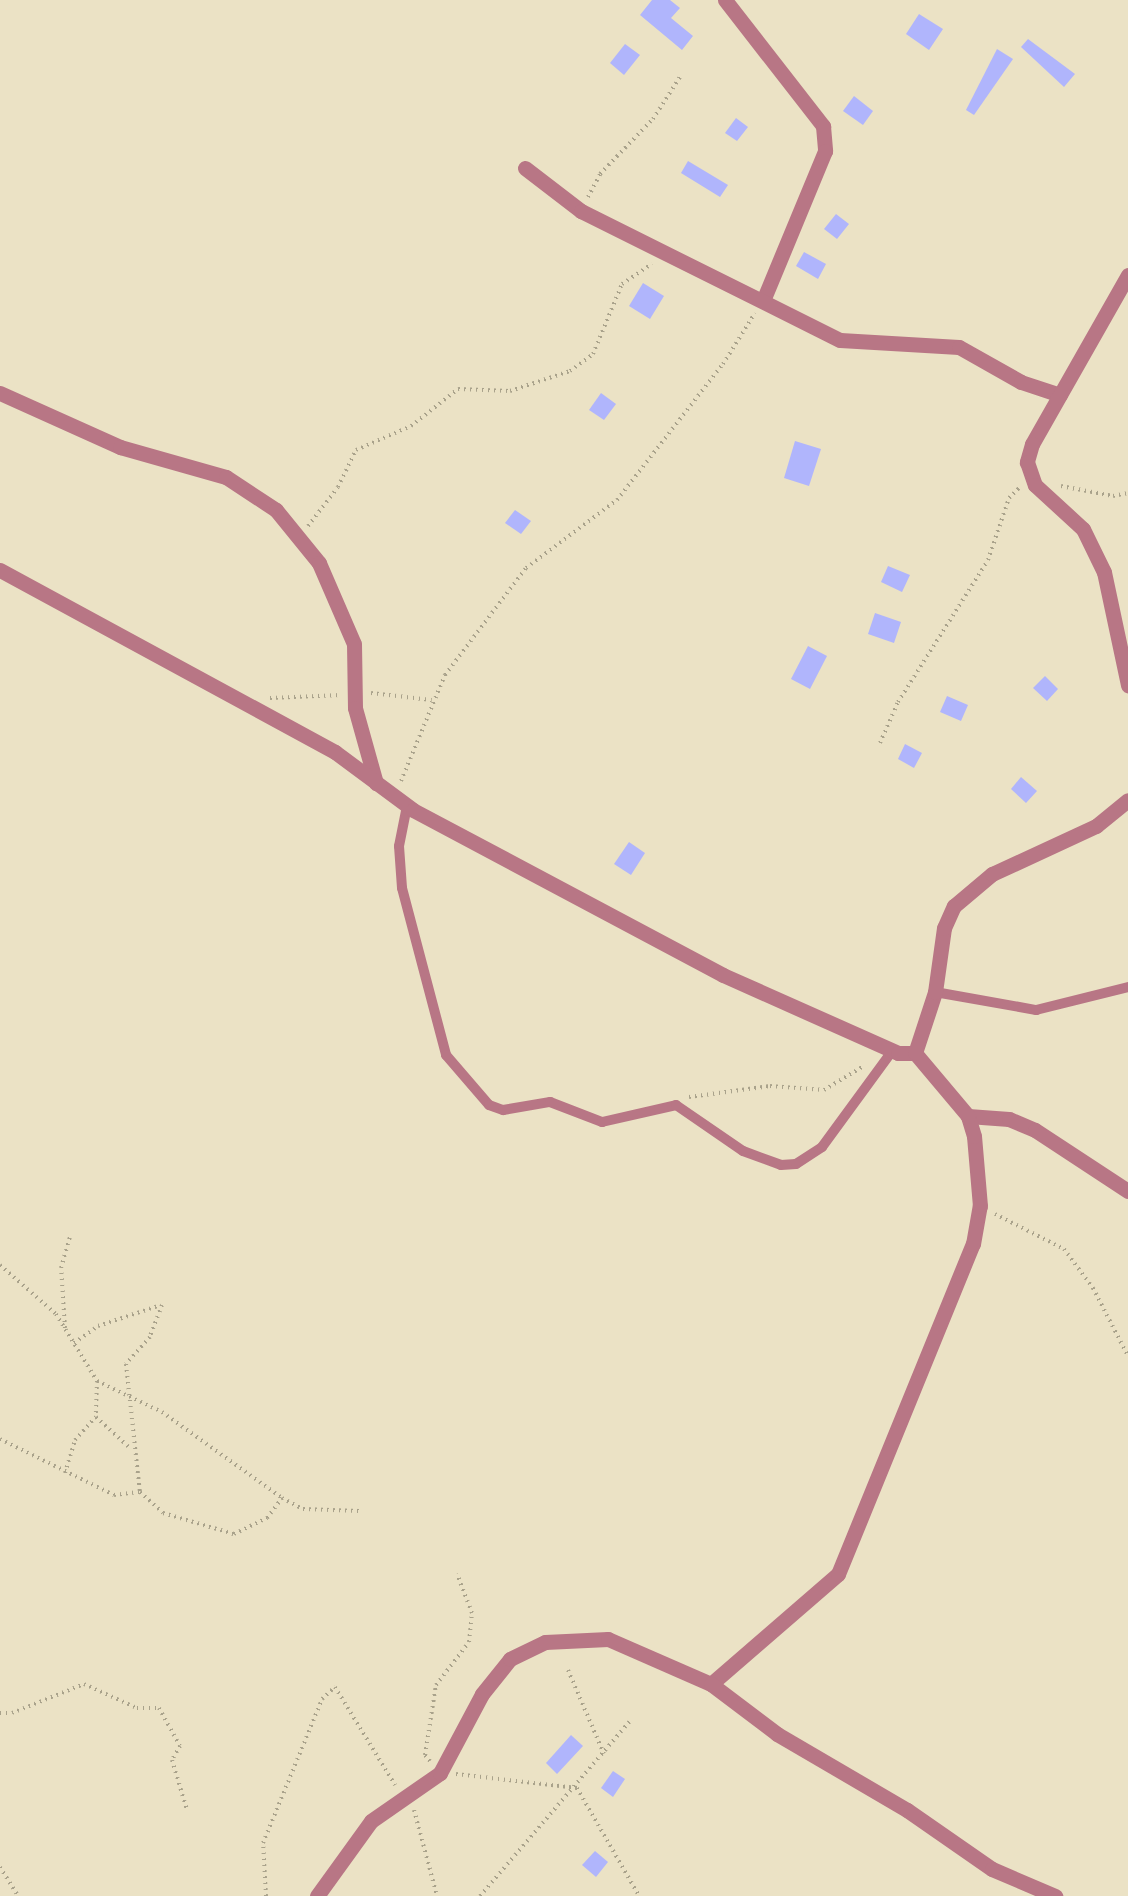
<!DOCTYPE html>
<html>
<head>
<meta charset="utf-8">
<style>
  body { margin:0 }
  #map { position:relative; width:1128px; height:1896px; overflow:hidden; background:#ebe2c5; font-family:"IBM Plex Sans",sans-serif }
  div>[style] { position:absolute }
  .building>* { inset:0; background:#b0b5fc }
  .path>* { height:4px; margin-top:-2px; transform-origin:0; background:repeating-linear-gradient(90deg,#a9a28b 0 1.5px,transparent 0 6px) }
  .lane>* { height:10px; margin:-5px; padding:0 5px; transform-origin:5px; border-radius:5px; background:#b87685 }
  .street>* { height:15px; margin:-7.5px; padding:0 7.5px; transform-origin:7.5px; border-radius:7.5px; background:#b87685 }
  span { translate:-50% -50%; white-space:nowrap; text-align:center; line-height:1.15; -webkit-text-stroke:6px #f8efd2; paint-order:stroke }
</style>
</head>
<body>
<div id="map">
  <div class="building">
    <div style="clip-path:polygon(652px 0,670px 0,680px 8px,671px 18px,693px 36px,682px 50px,640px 15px)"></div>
    <div style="clip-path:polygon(919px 14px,943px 29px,929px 50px,906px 34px)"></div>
    <div style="clip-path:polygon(1028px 39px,1075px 74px,1064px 87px,1021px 47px)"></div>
    <div style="clip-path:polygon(625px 44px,640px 55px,624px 75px,610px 63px)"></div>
    <div style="clip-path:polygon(997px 49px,1013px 59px,974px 115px,966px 110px)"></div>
    <div style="clip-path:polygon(854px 96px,873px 111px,863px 125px,843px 111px)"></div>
    <div style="clip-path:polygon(736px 118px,748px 127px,737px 141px,725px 133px)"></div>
    <div style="clip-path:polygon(688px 161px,728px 185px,720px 197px,681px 173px)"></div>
    <div style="clip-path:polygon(836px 214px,849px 224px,837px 239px,824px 229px)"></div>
    <div style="clip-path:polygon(804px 252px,826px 264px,818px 279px,796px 266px)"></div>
    <div style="clip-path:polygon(643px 283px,664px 296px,650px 319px,629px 306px)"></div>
    <div style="clip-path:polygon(601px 393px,616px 404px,604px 420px,589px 410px)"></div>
    <div style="clip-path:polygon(795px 441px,821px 449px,809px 486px,784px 478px)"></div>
    <div style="clip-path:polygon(515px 510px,531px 521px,521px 534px,505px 523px)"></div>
    <div style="clip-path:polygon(888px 566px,910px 575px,902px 592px,881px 582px)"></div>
    <div style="clip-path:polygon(875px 613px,901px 622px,894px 643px,868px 634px)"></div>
    <div style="clip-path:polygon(808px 646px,827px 656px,810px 689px,791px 679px)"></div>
    <div style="clip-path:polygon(1045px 676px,1058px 689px,1047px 701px,1033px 688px)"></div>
    <div style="clip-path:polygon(947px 696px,968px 705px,961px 721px,940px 712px)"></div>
    <div style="clip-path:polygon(905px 744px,922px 753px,914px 768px,898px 759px)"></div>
    <div style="clip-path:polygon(1021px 777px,1037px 791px,1026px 803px,1011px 789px)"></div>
    <div style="clip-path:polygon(629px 842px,645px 853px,631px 875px,614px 864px)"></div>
    <div style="clip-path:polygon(571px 1735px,583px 1746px,557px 1774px,546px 1763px)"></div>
    <div style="clip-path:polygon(613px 1771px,625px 1779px,613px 1797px,601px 1788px)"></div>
    <div style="clip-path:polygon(595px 1851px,608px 1862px,596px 1877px,582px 1865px)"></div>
  </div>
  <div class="path">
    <div style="left:588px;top:197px;width:26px;rotate:-62deg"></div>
    <div style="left:600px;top:174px;width:76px;rotate:-46.1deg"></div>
    <div style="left:653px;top:119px;width:50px;rotate:-57.3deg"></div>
    <div style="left:1061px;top:486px;width:53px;rotate:10.9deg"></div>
    <div style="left:1113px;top:496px;width:15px;rotate:-11deg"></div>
    <div style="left:308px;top:526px;width:49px;rotate:-52.4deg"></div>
    <div style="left:338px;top:487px;width:41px;rotate:-64.1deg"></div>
    <div style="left:356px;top:450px;width:60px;rotate:-23.6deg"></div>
    <div style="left:411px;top:426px;width:60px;rotate:-38.2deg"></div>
    <div style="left:458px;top:389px;width:52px;rotate:2.2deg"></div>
    <div style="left:510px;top:391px;width:63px;rotate:-18.4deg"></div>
    <div style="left:570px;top:371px;width:29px;rotate:-36deg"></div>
    <div style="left:593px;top:354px;width:76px;rotate:-67.5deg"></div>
    <div style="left:622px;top:284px;width:36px;rotate:-34deg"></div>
    <div style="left:371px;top:693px;width:61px;rotate:6.5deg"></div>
    <div style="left:270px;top:698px;width:70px;rotate:-2.5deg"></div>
    <div style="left:880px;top:743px;width:45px;rotate:-66.3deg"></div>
    <div style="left:898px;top:702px;width:168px;rotate:-57.6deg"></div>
    <div style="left:988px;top:560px;width:65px;rotate:-71.3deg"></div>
    <div style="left:1009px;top:498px;width:14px;rotate:-45deg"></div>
    <div style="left:401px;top:781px;width:115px;rotate:-67.5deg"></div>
    <div style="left:445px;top:675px;width:134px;rotate:-52.9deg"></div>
    <div style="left:526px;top:568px;width:114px;rotate:-36.8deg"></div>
    <div style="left:617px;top:500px;width:172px;rotate:-52.1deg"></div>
    <div style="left:723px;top:364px;width:60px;rotate:-57.9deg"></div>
    <div style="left:689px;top:1097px;width:82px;rotate:-7.7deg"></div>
    <div style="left:770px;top:1086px;width:54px;rotate:4.2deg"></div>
    <div style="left:824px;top:1090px;width:44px;rotate:-31.2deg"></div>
    <div style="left:995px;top:1214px;width:77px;rotate:26.9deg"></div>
    <div style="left:1064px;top:1249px;width:49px;rotate:53.4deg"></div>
    <div style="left:1093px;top:1288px;width:76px;rotate:62.8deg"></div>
    <div style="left:0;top:1265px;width:74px;rotate:41.2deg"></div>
    <div style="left:56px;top:1314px;width:79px;rotate:58.5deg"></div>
    <div style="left:97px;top:1381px;width:72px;rotate:25.5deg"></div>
    <div style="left:162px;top:1412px;width:148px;rotate:35.6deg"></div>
    <div style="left:282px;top:1498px;width:24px;rotate:28deg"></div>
    <div style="left:303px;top:1509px;width:56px;rotate:2deg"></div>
    <div style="left:162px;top:1305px;width:34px;rotate:111deg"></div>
    <div style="left:150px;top:1337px;width:36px;rotate:132deg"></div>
    <div style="left:126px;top:1364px;width:129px;rotate:83.8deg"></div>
    <div style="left:140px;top:1492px;width:31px;rotate:42deg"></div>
    <div style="left:163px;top:1513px;width:74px;rotate:16.5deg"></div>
    <div style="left:234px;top:1534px;width:37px;rotate:-26deg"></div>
    <div style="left:267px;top:1518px;width:25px;rotate:-53deg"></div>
    <div style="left:65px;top:1328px;width:60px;rotate:-93.8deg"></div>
    <div style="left:61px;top:1268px;width:32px;rotate:-74deg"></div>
    <div style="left:74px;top:1343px;width:29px;rotate:-35deg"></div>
    <div style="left:98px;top:1326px;width:66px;rotate:-18.4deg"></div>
    <div style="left:97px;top:1381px;width:36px;rotate:92deg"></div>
    <div style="left:96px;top:1417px;width:47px;rotate:42.4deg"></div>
    <div style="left:0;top:1439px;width:127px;rotate:26.2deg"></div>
    <div style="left:114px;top:1495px;width:26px;rotate:-7deg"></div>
    <div style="left:65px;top:1473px;width:34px;rotate:-73deg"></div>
    <div style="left:75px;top:1440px;width:31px;rotate:-48deg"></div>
    <div style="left:568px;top:1670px;width:91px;rotate:66.8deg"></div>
    <div style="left:0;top:1713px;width:12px"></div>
    <div style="left:12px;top:1713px;width:78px;rotate:-21.9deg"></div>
    <div style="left:84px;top:1684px;width:58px;rotate:24.4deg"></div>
    <div style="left:137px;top:1708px;width:22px"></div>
    <div style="left:159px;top:1708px;width:43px;rotate:61.1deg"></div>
    <div style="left:180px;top:1746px;width:16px;rotate:120deg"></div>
    <div style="left:172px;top:1760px;width:52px;rotate:73.3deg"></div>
    <div style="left:430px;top:1761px;width:8px;rotate:-130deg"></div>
    <div style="left:425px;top:1755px;width:71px;rotate:-81.1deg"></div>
    <div style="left:436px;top:1685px;width:54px;rotate:-52.5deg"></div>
    <div style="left:469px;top:1642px;width:29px;rotate:-84deg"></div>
    <div style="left:472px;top:1613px;width:42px;rotate:-111deg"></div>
    <div style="left:456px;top:1774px;width:122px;rotate:6.6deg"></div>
    <div style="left:577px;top:1788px;width:125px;rotate:60.1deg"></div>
    <div style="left:414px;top:1810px;width:89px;rotate:75deg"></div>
    <div style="left:0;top:1867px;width:34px;rotate:58deg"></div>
    <div style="left:266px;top:1896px;width:53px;rotate:-93.2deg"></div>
    <div style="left:263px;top:1843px;width:156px;rotate:-67.7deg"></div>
    <div style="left:322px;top:1699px;width:18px;rotate:-43deg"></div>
    <div style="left:335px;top:1687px;width:115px;rotate:58.5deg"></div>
    <div style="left:480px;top:1896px;width:232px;rotate:-49.4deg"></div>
  </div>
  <div class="lane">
    <div style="left:407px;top:806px;width:41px;rotate:101.3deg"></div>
    <div style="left:399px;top:846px;width:42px;rotate:85.9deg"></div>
    <div style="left:402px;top:888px;width:173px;rotate:75.2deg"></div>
    <div style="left:446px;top:1055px;width:66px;rotate:49.3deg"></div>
    <div style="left:489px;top:1105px;width:15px;rotate:20deg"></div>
    <div style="left:503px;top:1110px;width:48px;rotate:-9.7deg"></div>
    <div style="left:550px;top:1102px;width:56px;rotate:21deg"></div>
    <div style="left:602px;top:1122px;width:76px;rotate:-12.9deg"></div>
    <div style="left:676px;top:1105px;width:81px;rotate:34.5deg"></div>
    <div style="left:743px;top:1151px;width:40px;rotate:20.2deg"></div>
    <div style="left:781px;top:1165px;width:15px;rotate:-4deg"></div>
    <div style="left:796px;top:1164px;width:31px;rotate:-33deg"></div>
    <div style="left:822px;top:1147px;width:120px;rotate:-53.8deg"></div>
    <div style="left:935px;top:992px;width:103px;rotate:10.1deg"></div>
    <div style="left:1036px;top:1010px;width:95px;rotate:-14deg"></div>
  </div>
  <div class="street">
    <div style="left:725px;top:0;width:160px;rotate:52.1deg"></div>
    <div style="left:823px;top:126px;width:25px;rotate:85deg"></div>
    <div style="left:825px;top:151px;width:162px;rotate:112.5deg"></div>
    <div style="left:525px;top:168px;width:71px;rotate:37.5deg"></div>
    <div style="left:581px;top:211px;width:289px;rotate:26.5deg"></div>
    <div style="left:840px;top:340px;width:119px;rotate:3.4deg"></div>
    <div style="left:959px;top:347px;width:71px;rotate:29.4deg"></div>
    <div style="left:1021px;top:382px;width:41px;rotate:18.4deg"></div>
    <div style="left:1128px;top:275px;width:194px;rotate:119.6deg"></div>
    <div style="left:1032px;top:444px;width:19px;rotate:106deg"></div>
    <div style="left:1027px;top:462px;width:24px;rotate:71deg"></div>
    <div style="left:1035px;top:485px;width:65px;rotate:42.5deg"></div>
    <div style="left:1083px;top:529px;width:48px;rotate:64deg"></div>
    <div style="left:1104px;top:572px;width:116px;rotate:78deg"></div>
    <div style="left:0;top:393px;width:132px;rotate:24.2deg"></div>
    <div style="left:120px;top:447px;width:110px;rotate:15.8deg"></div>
    <div style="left:226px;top:477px;width:60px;rotate:33.4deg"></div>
    <div style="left:276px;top:510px;width:68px;rotate:50.9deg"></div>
    <div style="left:319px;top:563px;width:88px;rotate:66.6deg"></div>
    <div style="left:354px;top:644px;width:64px;rotate:89.1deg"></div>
    <div style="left:355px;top:708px;width:78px;rotate:74.4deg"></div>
    <div style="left:0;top:570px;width:381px;rotate:28.5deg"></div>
    <div style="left:335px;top:752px;width:97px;rotate:36.6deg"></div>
    <div style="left:413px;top:810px;width:351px;rotate:28deg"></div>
    <div style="left:723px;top:975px;width:192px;rotate:24deg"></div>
    <div style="left:898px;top:1053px;width:17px"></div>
    <div style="left:968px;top:1116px;width:41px;rotate:4.2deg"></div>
    <div style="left:1009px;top:1119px;width:28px;rotate:23deg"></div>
    <div style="left:1035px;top:1130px;width:111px;rotate:33.3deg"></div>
    <div style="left:711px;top:1684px;width:168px;rotate:-40.9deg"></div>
    <div style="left:838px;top:1574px;width:357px;rotate:-67.8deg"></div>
    <div style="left:973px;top:1244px;width:39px;rotate:-80deg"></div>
    <div style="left:980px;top:1206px;width:70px;rotate:-94.9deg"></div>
    <div style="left:974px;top:1136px;width:21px;rotate:-107deg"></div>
    <div style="left:968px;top:1116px;width:82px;rotate:-130.1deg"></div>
    <div style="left:915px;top:1053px;width:64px;rotate:-71.8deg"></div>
    <div style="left:935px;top:992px;width:65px;rotate:-82deg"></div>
    <div style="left:944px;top:928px;width:24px;rotate:-66deg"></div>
    <div style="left:954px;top:906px;width:50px;rotate:-40.1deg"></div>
    <div style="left:992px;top:874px;width:115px;rotate:-24.8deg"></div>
    <div style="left:1096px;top:826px;width:41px;rotate:-39.1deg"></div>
    <div style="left:317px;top:1896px;width:92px;rotate:-54.2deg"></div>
    <div style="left:371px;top:1821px;width:84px;rotate:-34.8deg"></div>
    <div style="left:440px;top:1773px;width:89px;rotate:-62deg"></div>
    <div style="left:482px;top:1694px;width:45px;rotate:-51.3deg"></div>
    <div style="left:510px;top:1659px;width:39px;rotate:-26deg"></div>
    <div style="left:545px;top:1642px;width:63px;rotate:-2.7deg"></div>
    <div style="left:608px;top:1639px;width:112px;rotate:23.6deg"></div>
    <div style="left:711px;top:1684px;width:83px;rotate:37.1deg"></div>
    <div style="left:777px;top:1734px;width:151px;rotate:30.3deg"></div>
    <div style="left:907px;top:1810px;width:103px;rotate:34.8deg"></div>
    <div style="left:992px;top:1869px;width:69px;rotate:23.2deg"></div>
  </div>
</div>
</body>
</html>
